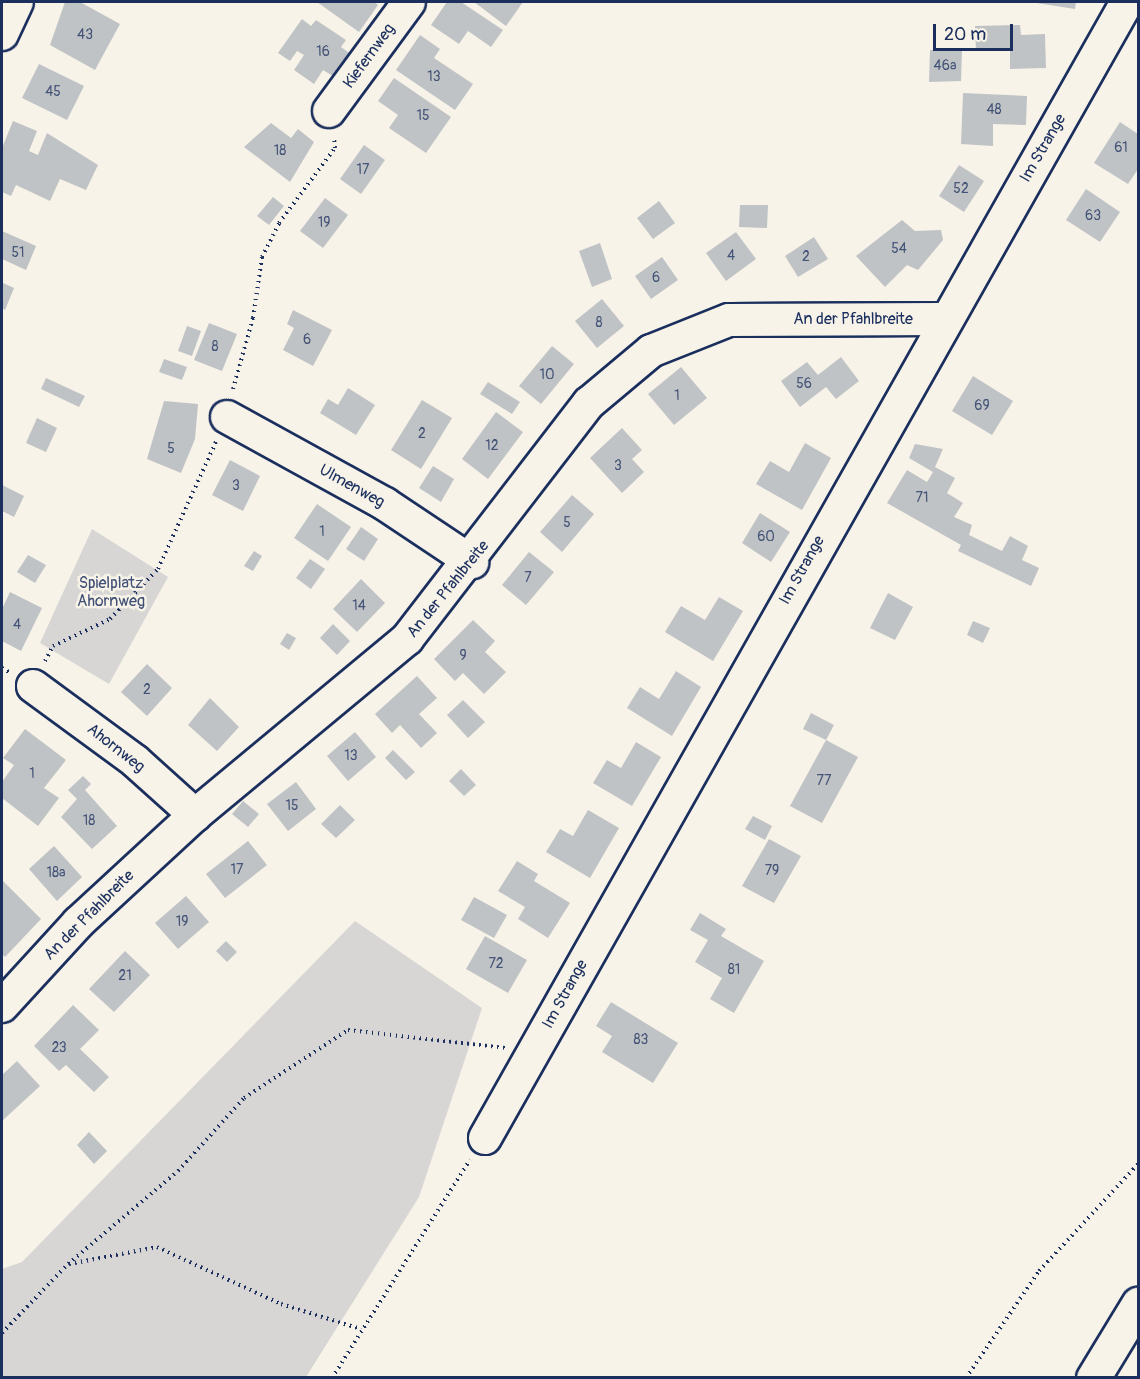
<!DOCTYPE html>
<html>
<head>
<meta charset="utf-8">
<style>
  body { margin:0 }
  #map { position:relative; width:1140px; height:1379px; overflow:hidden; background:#f7f3e8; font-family:Pangolin,sans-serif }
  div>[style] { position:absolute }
  .green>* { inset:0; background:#d7d6d4 }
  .building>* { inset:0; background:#c0c3c5 }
  .path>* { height:4px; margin-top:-2px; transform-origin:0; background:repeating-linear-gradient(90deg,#1b2f5e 0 1.5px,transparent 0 6px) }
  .roads { filter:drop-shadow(2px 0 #1b2f5e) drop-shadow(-2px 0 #1b2f5e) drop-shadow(0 2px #1b2f5e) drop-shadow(0 -2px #1b2f5e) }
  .minor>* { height:32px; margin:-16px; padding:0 16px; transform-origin:16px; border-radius:16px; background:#f7f3e8 }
  .trunk>* { height:33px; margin:-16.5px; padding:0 16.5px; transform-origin:16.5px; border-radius:16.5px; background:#f7f3e8 }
  span { translate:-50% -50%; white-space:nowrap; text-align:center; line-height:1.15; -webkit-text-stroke:5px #f7f3e8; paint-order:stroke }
  .number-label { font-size:14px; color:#445478 }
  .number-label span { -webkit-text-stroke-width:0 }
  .street-label { font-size:16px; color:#1b2f5e }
  .park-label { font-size:16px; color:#415076 }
  .frame { position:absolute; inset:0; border:3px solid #1b2f5e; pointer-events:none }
  .scale { position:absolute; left:933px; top:24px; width:80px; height:27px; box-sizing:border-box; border:3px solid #1b2f5e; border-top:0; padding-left:8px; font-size:18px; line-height:21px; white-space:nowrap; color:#1b2f5e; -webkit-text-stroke:4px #f7f3e8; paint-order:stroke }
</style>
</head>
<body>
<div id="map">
  <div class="green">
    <div style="clip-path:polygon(92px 529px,168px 577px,109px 684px,40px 643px)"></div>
    <div style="clip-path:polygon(355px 921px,482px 1008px,419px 1197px,306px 1377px,2px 1377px,2px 1269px,22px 1262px)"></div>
  </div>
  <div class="building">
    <div style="clip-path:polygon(65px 2px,80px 2px,120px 24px,95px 70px,50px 45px)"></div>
    <div style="clip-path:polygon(317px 2px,374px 2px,378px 5px,359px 32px)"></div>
    <div style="clip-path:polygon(447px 2px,461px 2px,503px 30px,491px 47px,468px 31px,459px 44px,431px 25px)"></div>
    <div style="clip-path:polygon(474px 2px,523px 2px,506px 26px)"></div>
    <div style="clip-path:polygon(1030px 2px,1076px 2px,1075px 9px)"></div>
    <div style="clip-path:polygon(302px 19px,311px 26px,316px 20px,346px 40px,341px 47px,352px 55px,336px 78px,323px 70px,314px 84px,294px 70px,304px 55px,297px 51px,290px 61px,278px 53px)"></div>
    <div style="clip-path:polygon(1020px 25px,1021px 35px,1045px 34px,1046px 68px,1010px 69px,1010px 50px,976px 51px,975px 26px)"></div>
    <div style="clip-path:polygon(420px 35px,440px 49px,434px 58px,473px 84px,455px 110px,396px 70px)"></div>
    <div style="clip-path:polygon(930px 50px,962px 50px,961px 81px,929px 82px)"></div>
    <div style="clip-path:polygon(39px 64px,84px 86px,67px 120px,22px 98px)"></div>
    <div style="clip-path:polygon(394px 78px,451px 117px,426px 153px,389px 128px,398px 115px,378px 101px)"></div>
    <div style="clip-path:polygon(963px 93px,1027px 96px,1026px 125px,993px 124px,993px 146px,961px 144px)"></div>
    <div style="clip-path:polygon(13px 121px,37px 131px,29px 151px,38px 155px,47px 133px,98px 165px,86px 190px,60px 179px,50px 201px,16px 185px,11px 196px,2px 192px,2px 148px)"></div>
    <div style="clip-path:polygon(1120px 122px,1138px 134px,1138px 169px,1128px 184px,1094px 163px)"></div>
    <div style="clip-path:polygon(271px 123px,291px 138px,298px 129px,314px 142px,290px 182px,244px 147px)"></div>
    <div style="clip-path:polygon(364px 145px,385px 160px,361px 194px,340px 179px)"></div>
    <div style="clip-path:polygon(959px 165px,984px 181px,964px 212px,939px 196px)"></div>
    <div style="clip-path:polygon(1086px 189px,1120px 212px,1100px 242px,1066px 220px)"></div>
    <div style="clip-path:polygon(273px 197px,284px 206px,269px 225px,257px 216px)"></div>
    <div style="clip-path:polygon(325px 198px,348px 215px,323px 248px,300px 231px)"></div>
    <div style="clip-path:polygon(659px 201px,675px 223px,653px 239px,637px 218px)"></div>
    <div style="clip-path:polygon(740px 205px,768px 205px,767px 228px,739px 227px)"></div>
    <div style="clip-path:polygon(902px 220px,915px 231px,941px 230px,943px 240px,918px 270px,907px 265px,885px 287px,856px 256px)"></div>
    <div style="clip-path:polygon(2px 231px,36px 246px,26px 270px,2px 259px)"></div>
    <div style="clip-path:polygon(736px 232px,756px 259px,726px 281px,706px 253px)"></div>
    <div style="clip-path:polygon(814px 237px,828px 259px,798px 277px,785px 256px)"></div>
    <div style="clip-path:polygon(600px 243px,612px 279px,592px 287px,579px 251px)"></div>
    <div style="clip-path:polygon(662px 257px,678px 280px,651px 299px,635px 276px)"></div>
    <div style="clip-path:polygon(3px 283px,14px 288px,5px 310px,2px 308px)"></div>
    <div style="clip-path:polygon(602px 299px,624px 326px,597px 348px,575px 321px)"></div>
    <div style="clip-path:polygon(293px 310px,332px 330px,313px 366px,283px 350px,294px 328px,287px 324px)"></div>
    <div style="clip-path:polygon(209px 323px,237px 334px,222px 371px,194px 360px)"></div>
    <div style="clip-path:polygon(187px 326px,201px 331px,192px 356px,178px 351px)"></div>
    <div style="clip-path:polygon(552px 346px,574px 364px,541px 404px,519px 386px)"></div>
    <div style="clip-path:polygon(841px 357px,859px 381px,836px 399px,826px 387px,800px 407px,781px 381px,807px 362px,818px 375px)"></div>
    <div style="clip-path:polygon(164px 359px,187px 367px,182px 380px,159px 372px)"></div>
    <div style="clip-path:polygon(681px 367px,707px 398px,674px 425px,648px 394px)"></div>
    <div style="clip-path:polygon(973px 376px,1013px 401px,992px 435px,952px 411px)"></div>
    <div style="clip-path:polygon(46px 378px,85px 396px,79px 407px,41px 389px)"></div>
    <div style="clip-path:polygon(488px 382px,520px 402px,512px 414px,480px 394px)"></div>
    <div style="clip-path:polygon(348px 388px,375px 405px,356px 435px,320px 413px,328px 399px,338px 405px)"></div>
    <div style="clip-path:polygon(422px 400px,452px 418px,421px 469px,391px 450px)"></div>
    <div style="clip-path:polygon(164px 401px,198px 404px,195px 439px,181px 473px,147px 459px)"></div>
    <div style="clip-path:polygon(496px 412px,523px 432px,488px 479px,462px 459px)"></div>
    <div style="clip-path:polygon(37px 418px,57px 428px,46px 452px,26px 443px)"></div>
    <div style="clip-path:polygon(622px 428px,642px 450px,632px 459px,644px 472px,622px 493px,590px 458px)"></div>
    <div style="clip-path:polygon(805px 443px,831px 458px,802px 510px,756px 484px,770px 461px,789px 472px)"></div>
    <div style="clip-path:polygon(915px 444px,943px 449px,935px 467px,955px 478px,947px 493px,963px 503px,954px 517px,972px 525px,969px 535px,1002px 551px,1010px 536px,1028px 546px,1022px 560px,1039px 568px,1031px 586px,958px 551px,961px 545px,887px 503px,907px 470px,927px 482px,933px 472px,909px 458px)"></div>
    <div style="clip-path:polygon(230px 460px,260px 476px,243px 511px,212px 495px)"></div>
    <div style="clip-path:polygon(433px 466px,454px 479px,441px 502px,419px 488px)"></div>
    <div style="clip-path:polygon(2px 485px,24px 496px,14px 517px,2px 511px)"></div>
    <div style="clip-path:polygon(572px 495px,594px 514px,562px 552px,540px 532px)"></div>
    <div style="clip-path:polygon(317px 504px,351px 527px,328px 561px,294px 538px)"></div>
    <div style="clip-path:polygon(760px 513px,790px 532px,771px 562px,742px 543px)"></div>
    <div style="clip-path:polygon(361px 527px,378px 539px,364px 561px,346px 549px)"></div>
    <div style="clip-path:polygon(254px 551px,262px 556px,253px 571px,244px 566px)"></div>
    <div style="clip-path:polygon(529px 552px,554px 572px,526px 605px,502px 585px)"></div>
    <div style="clip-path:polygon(28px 555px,46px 565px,35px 583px,17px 572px)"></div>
    <div style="clip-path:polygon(310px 559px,325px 569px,311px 589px,296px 578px)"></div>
    <div style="clip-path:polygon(361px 579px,385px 603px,357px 632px,333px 609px)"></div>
    <div style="clip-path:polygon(10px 592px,42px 608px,21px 651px,2px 641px,2px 609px)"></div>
    <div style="clip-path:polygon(888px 593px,913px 607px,895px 640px,870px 628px)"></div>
    <div style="clip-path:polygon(719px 597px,743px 611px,713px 661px,665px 632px,681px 606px,705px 620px)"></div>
    <div style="clip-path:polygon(473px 620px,495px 641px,485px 652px,506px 672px,484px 694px,463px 673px,455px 681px,434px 659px)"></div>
    <div style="clip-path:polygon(973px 621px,990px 628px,983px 643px,967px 635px)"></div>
    <div style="clip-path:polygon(333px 624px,350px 641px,337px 655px,320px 638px)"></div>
    <div style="clip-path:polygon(287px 633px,296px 638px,289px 650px,280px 644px)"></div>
    <div style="clip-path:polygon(147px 664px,172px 688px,147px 716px,121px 692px)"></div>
    <div style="clip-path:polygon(676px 671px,701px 687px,672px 736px,627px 708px,640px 687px,659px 699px)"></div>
    <div style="clip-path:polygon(417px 676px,437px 698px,419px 714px,437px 733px,421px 748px,400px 725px,392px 733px,375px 714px)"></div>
    <div style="clip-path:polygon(210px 698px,239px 727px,217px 751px,188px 725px)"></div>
    <div style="clip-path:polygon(463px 700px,485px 722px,468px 738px,447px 715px)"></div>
    <div style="clip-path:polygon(811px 713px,834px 725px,826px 740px,803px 729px)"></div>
    <div style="clip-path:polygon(25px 729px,66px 760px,44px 788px,59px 798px,38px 826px,2px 798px,2px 782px,14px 765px,3px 758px)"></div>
    <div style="clip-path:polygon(355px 732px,376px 757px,348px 781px,327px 756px)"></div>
    <div style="clip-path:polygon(826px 740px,858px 757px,822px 823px,790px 806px)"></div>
    <div style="clip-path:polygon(636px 742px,661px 757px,632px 806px,593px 783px,607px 760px,621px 768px)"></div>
    <div style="clip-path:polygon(393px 750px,415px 772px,406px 780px,385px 758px)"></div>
    <div style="clip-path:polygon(461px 769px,476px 785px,464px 796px,449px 781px)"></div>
    <div style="clip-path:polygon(83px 776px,91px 784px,85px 790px,117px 826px,92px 849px,61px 817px,77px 799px,68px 790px)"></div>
    <div style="clip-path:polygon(296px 782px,316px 809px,288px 831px,267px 804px)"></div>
    <div style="clip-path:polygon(243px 801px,259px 814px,248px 827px,232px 814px)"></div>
    <div style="clip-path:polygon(340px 805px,355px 820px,336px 838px,321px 824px)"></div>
    <div style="clip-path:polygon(588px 810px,619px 828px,590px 878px,546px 852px,560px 829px,573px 836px)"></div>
    <div style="clip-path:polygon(753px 816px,772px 826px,765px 840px,745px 829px)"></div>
    <div style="clip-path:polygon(769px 839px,801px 856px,774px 903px,742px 886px)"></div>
    <div style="clip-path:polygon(248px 841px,267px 865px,225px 898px,206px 874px)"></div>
    <div style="clip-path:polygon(54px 846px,82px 877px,57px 901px,29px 869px)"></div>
    <div style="clip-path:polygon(517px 861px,538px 874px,534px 881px,570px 903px,548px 938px,518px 919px,525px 907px,498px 891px)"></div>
    <div style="clip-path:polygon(2px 880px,41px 919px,5px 957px,2px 954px)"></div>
    <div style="clip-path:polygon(186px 896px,209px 922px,178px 949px,155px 923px)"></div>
    <div style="clip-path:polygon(474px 897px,507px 915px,494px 938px,461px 920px)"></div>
    <div style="clip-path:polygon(700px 913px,726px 929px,721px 936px,764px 961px,734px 1013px,710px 999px,722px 978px,695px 962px,708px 940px,690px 930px)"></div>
    <div style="clip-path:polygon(485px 936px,527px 960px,508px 993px,466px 969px)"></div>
    <div style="clip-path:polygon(226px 941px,237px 952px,227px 962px,216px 951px)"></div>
    <div style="clip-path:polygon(125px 951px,150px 975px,114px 1012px,89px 989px)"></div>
    <div style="clip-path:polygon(611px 1002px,678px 1043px,653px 1083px,602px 1052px,612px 1036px,596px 1026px)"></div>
    <div style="clip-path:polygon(73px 1005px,99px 1030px,80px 1049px,109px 1077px,94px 1092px,66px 1065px,59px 1071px,34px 1046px)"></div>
    <div style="clip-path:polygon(17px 1061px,40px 1086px,2px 1121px,2px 1075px)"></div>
    <div style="clip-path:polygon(89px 1132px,107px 1151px,94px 1164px,77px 1145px)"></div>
  </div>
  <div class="path">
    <div style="left:233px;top:389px;width:74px;rotate:-74.3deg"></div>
    <div style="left:253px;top:318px;width:62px;rotate:-81.6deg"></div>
    <div style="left:262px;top:257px;width:38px;rotate:-63deg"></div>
    <div style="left:279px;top:223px;width:94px;rotate:-53.3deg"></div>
    <div style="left:335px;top:148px;width:10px;rotate:-96deg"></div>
    <div style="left:45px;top:661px;width:17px;rotate:-62deg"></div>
    <div style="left:53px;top:646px;width:63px;rotate:-25.3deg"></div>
    <div style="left:110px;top:619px;width:69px;rotate:-46.2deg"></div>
    <div style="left:158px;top:569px;width:140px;rotate:-65.5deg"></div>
    <div style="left:2px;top:668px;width:8px;rotate:30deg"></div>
    <div style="left:69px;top:1264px;width:90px;rotate:-10.9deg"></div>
    <div style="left:157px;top:1247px;width:136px;rotate:24.7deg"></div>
    <div style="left:281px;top:1304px;width:84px;rotate:17.4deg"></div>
    <div style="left:2px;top:1333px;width:95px;rotate:-46.3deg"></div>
    <div style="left:68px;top:1264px;width:144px;rotate:-40.2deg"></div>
    <div style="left:178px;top:1171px;width:98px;rotate:-47.9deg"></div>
    <div style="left:244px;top:1098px;width:124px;rotate:-33.2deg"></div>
    <div style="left:348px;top:1030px;width:158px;rotate:6.5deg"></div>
    <div style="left:332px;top:1378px;width:258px;rotate:-57.7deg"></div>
    <div style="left:966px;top:1378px;width:130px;rotate:-55.7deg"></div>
    <div style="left:1039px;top:1271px;width:146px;rotate:-47.2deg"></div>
  </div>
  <div class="roads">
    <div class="minor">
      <div style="left:2px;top:34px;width:35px;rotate:-65deg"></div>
      <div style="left:329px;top:111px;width:135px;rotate:-53.7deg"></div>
      <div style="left:227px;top:417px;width:180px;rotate:28.8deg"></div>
      <div style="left:385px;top:504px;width:105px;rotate:33.7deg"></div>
      <div style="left:33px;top:686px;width:127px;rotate:36.3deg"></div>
      <div style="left:135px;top:761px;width:81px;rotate:42deg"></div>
      <div style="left:2px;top:1006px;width:113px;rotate:-47.5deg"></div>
      <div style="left:78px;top:923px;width:159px;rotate:-42.7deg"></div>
      <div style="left:195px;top:815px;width:276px;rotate:-39.7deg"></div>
      <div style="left:407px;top:639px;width:298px;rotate:-52.4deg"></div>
      <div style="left:589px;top:403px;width:81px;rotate:-40deg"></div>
      <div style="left:651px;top:351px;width:84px;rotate:-21.7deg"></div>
      <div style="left:729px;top:320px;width:214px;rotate:-0.3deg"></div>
      <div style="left:485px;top:1138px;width:1305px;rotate:-60.53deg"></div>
    </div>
    <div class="trunk">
      <div style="left:1093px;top:1378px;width:87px;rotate:-58.7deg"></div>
    </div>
  </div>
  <div class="number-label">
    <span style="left:85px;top:35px">43</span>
    <span style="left:323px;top:52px">16</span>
    <span style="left:945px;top:66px">46a</span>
    <span style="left:434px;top:77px">13</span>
    <span style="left:53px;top:92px">45</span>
    <span style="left:994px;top:110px">48</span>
    <span style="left:423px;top:116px">15</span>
    <span style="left:1121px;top:148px">61</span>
    <span style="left:280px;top:151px">18</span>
    <span style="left:363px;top:170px">17</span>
    <span style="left:961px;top:189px">52</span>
    <span style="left:1093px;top:216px">63</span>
    <span style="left:324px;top:223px">19</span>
    <span style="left:899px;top:249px">54</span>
    <span style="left:18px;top:253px">51</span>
    <span style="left:731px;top:256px">4</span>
    <span style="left:806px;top:257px">2</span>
    <span style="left:656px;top:278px">6</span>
    <span style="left:599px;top:323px">8</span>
    <span style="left:307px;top:340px">6</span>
    <span style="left:215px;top:347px">8</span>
    <span style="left:547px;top:375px">10</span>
    <span style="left:804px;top:384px">56</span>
    <span style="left:677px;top:396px">1</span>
    <span style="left:982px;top:406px">69</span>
    <span style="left:422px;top:434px">2</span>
    <span style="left:492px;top:446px">12</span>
    <span style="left:171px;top:449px">5</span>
    <span style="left:618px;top:466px">3</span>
    <span style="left:236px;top:486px">3</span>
    <span style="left:922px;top:498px">71</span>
    <span style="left:567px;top:523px">5</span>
    <span style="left:322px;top:532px">1</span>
    <span style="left:766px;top:537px">60</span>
    <span style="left:528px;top:578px">7</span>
    <span style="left:359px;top:606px">14</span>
    <span style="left:17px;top:625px">4</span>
    <span style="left:463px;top:656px">9</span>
    <span style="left:147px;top:690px">2</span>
    <span style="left:351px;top:756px">13</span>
    <span style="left:32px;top:774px">1</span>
    <span style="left:824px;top:781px">77</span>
    <span style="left:292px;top:806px">15</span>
    <span style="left:89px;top:821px">18</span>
    <span style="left:237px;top:870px">17</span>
    <span style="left:772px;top:871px">79</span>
    <span style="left:56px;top:873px">18a</span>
    <span style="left:182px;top:922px">19</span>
    <span style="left:496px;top:964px">72</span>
    <span style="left:734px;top:970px">81</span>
    <span style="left:125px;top:976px">21</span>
    <span style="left:641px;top:1040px">83</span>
    <span style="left:59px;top:1048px">23</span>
  </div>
  <div class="street-label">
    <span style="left:369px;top:56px;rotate:-54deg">Kiefernweg</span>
    <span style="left:1043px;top:148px;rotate:-60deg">Im Strange</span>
    <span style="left:853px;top:319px">An der Pfahlbreite</span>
    <span style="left:352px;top:486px;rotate:29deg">Ulmenweg</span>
    <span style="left:802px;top:570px;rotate:-61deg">Im Strange</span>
    <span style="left:448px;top:589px;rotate:-51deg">An der Pfahlbreite</span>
    <span style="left:116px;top:748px;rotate:38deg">Ahornweg</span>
    <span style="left:89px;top:915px;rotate:-45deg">An der Pfahlbreite</span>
    <span style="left:565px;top:994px;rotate:-61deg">Im Strange</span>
  </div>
  <div class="park-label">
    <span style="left:111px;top:592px">Spielplatz<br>Ahornweg</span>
  </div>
  <div class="frame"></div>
  <div class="scale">20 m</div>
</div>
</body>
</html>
